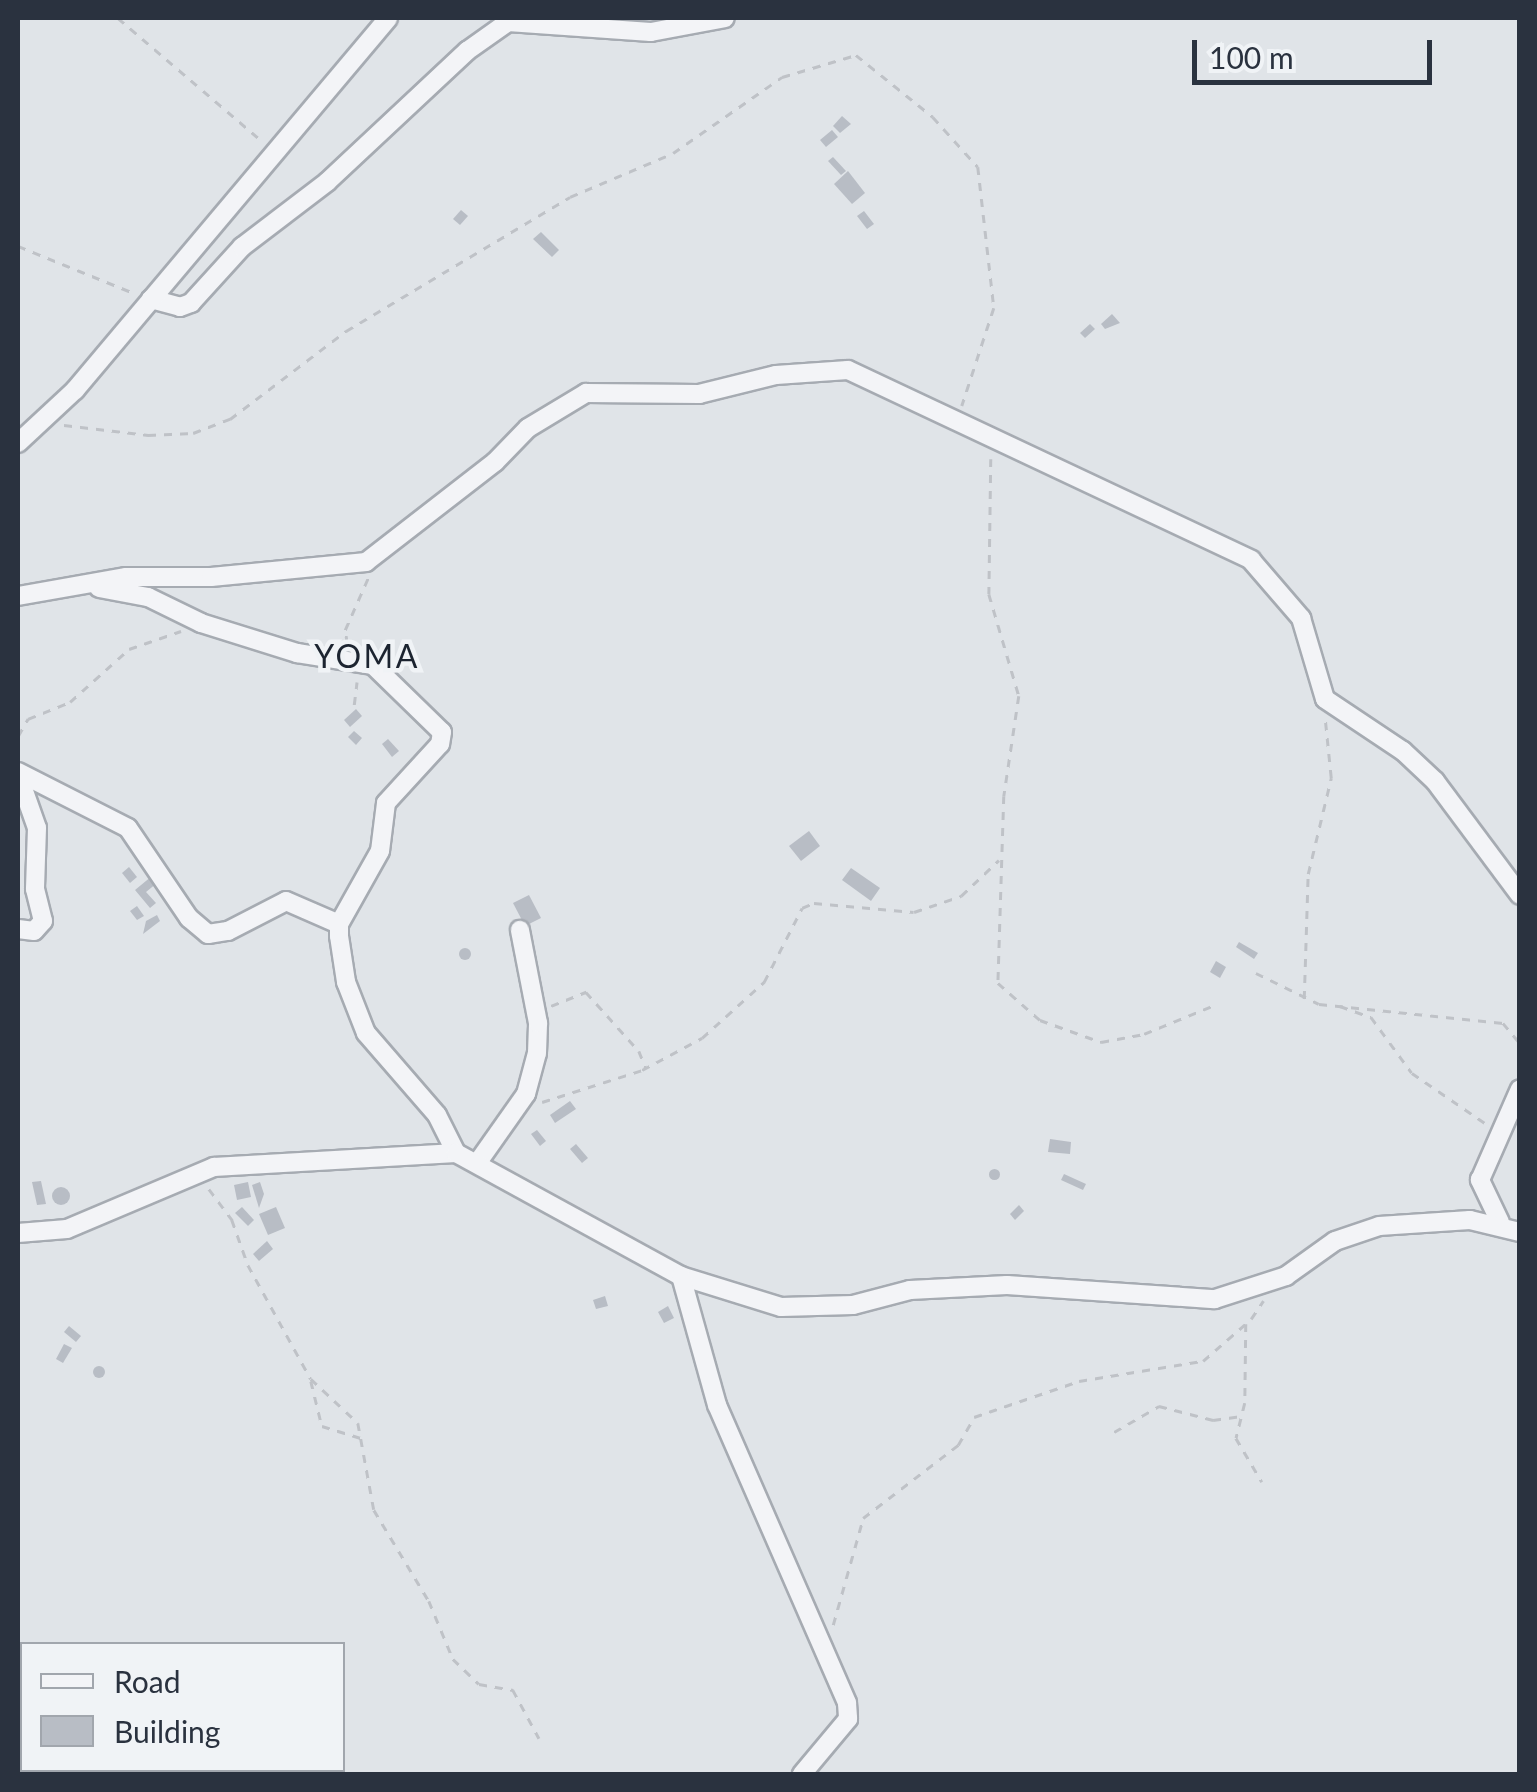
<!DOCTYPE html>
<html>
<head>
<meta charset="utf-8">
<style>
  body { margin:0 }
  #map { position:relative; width:1537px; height:1792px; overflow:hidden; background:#e0e4e8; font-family:Lato,sans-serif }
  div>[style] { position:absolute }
  .building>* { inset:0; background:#b8bdc5 }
  .round { border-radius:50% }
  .path>* { height:2.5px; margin-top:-1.25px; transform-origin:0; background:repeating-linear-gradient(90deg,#bfc2c7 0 8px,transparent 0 16px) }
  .roads { filter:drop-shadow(2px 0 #a6abb2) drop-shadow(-2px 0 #a6abb2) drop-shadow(0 2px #a6abb2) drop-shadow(0 -2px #a6abb2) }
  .street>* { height:18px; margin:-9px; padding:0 9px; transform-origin:9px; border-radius:9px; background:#f3f4f7 }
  span { translate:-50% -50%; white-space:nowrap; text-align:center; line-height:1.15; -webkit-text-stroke:9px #f0f3f6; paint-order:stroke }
  .quarter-label { font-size:32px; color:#1c2430; letter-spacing:2.5px }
  .frame { position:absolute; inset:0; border:20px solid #2a323f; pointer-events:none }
  .legend { position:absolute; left:20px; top:1642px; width:325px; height:130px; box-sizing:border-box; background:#f0f3f6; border:2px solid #a1a6ad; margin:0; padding:12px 18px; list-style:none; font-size:30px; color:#2a323f }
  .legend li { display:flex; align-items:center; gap:20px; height:50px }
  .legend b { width:50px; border:2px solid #a1a6ad }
  .scale { position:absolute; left:1192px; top:40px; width:240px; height:45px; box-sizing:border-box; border:5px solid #2a323f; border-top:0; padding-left:12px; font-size:30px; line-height:35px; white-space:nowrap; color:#2a323f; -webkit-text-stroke:8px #f0f3f6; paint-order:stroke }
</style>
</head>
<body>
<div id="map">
  <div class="building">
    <div style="clip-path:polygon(842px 116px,851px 124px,840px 133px,833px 126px)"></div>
    <div style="clip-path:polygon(832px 130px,838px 137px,826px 147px,820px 140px)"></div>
    <div style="clip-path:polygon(833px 157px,846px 171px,841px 175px,828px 161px)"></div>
    <div style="clip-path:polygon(848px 171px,865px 193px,852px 204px,834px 184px)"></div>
    <div style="clip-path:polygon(461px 210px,468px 216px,460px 225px,453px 219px)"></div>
    <div style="clip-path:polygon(864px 211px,874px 224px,867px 229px,857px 216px)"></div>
    <div style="clip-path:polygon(541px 232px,559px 250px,552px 257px,533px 239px)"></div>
    <div style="clip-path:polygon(1112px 314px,1120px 323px,1105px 329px,1101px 324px)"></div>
    <div style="clip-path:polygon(1090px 324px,1095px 329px,1085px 338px,1080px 333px)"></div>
    <div style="clip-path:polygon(356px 709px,362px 716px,350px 727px,344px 720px)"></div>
    <div style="clip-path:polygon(354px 731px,362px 738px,356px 745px,348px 737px)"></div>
    <div style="clip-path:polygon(388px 739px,399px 751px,392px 757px,382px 744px)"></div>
    <div style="clip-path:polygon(809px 831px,820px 846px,801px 861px,789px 846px)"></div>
    <div style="clip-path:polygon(129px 867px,137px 877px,130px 883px,122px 873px)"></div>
    <div style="clip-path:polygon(851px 868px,880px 888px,871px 901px,842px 880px)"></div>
    <div style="clip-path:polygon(152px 876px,157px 883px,146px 892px,156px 903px,150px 908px,135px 890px)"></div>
    <div style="clip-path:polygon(529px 895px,541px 918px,525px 926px,513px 903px)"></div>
    <div style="clip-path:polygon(137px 906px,144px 916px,137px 920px,130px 911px)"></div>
    <div style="clip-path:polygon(157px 915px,160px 921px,143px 934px,146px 921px)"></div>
    <div style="clip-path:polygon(1239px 942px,1258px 953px,1254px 959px,1236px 947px)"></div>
    <div class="round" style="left:459px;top:948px;width:12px;height:12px"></div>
    <div style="clip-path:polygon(1216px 961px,1226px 967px,1220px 978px,1210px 972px)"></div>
    <div style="clip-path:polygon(570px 1101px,576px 1109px,555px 1123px,550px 1115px)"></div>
    <div style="clip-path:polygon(537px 1130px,546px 1141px,540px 1146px,531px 1134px)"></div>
    <div style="clip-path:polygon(1050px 1139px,1071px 1142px,1070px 1154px,1048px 1152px)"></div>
    <div style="clip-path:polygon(576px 1144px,588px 1158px,582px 1163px,570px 1149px)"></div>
    <div class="round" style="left:988.5px;top:1168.5px;width:11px;height:11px"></div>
    <div style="clip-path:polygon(1064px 1174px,1086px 1184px,1083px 1190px,1061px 1180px)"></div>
    <div style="clip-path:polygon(41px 1181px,46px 1204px,37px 1205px,32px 1182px)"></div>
    <div style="clip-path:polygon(248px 1182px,251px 1197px,237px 1200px,234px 1185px)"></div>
    <div style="clip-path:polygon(260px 1182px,264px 1194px,259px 1208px,252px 1185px)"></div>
    <div class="round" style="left:52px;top:1187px;width:18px;height:18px"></div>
    <div style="clip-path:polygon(1019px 1205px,1024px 1211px,1015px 1220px,1010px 1214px)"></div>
    <div style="clip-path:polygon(242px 1207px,254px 1220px,248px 1226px,235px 1213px)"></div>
    <div style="clip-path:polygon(276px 1207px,285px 1228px,268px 1235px,259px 1214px)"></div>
    <div style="clip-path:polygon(267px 1241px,273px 1249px,259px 1261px,253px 1254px)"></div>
    <div style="clip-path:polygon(605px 1296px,608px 1306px,596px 1309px,593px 1300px)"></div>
    <div style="clip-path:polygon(668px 1306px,674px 1318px,664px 1323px,658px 1312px)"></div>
    <div style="clip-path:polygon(69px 1326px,81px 1336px,76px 1342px,64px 1332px)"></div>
    <div style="clip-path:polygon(64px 1344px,72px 1348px,63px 1363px,56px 1359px)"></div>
    <div class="round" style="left:93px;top:1366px;width:12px;height:12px"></div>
  </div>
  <div class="path">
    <div style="left:118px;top:18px;width:188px;rotate:40.5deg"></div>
    <div style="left:18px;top:246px;width:127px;rotate:22.1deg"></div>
    <div style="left:64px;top:425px;width:85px;rotate:6.8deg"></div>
    <div style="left:148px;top:435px;width:45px;rotate:-2.5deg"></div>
    <div style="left:193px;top:433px;width:40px;rotate:-21deg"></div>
    <div style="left:230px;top:419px;width:146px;rotate:-37.2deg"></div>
    <div style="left:346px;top:331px;width:261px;rotate:-30.9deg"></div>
    <div style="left:570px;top:197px;width:112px;rotate:-23.1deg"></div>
    <div style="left:673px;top:153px;width:133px;rotate:-34.9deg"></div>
    <div style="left:782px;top:77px;width:77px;rotate:-16.6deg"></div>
    <div style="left:856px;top:55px;width:99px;rotate:38.8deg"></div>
    <div style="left:933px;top:117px;width:67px;rotate:48deg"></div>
    <div style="left:978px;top:167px;width:142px;rotate:83.5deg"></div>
    <div style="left:994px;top:308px;width:103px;rotate:108.1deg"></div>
    <div style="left:991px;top:459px;width:135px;rotate:90.8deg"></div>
    <div style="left:989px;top:594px;width:106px;rotate:73.6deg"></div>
    <div style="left:1019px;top:696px;width:101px;rotate:98.5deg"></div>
    <div style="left:1004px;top:796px;width:187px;rotate:91.8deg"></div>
    <div style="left:998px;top:983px;width:56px;rotate:41.4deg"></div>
    <div style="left:1040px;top:1020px;width:65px;rotate:19.8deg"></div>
    <div style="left:1101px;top:1042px;width:44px;rotate:-10.5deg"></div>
    <div style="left:1144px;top:1034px;width:74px;rotate:-22.4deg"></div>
    <div style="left:347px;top:644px;width:14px;rotate:-98deg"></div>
    <div style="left:345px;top:630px;width:57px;rotate:-66.1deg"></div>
    <div style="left:354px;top:705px;width:23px;rotate:-83deg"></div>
    <div style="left:18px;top:736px;width:20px;rotate:-60deg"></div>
    <div style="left:28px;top:719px;width:45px;rotate:-22deg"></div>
    <div style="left:70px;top:702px;width:79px;rotate:-41.9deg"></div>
    <div style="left:129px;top:649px;width:55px;rotate:-19.1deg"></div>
    <div style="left:1256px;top:973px;width:70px;rotate:26.2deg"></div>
    <div style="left:1319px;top:1004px;width:185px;rotate:5.9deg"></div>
    <div style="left:1503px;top:1023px;width:26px;rotate:50deg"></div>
    <div style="left:1304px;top:999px;width:125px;rotate:-88.2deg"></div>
    <div style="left:1308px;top:874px;width:99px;rotate:-76.5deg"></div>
    <div style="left:1331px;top:778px;width:59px;rotate:-95.8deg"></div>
    <div style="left:551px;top:1006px;width:38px;rotate:-22deg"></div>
    <div style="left:586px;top:992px;width:79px;rotate:48.1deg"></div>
    <div style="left:639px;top:1051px;width:18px;rotate:68deg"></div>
    <div style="left:1340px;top:1006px;width:33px;rotate:20deg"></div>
    <div style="left:1371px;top:1017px;width:69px;rotate:53.8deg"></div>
    <div style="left:1412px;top:1073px;width:88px;rotate:34.4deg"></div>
    <div style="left:542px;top:1102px;width:105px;rotate:-17.7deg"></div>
    <div style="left:642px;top:1070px;width:68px;rotate:-28.1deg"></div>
    <div style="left:702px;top:1038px;width:84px;rotate:-42.1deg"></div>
    <div style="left:764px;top:982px;width:83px;rotate:-62.8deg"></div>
    <div style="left:802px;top:908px;width:13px;rotate:-23deg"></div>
    <div style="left:814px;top:903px;width:100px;rotate:5.1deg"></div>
    <div style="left:914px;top:912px;width:50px;rotate:-18.8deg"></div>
    <div style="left:961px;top:896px;width:52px;rotate:-43.5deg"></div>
    <div style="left:209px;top:1189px;width:39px;rotate:53deg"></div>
    <div style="left:232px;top:1220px;width:48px;rotate:70.4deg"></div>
    <div style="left:248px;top:1265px;width:130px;rotate:61.1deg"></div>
    <div style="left:311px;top:1379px;width:64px;rotate:43.1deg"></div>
    <div style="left:358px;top:1423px;width:88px;rotate:79.6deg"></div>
    <div style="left:374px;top:1510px;width:106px;rotate:58.9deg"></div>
    <div style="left:429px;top:1601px;width:63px;rotate:67.5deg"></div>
    <div style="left:453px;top:1659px;width:36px;rotate:44deg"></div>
    <div style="left:479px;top:1684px;width:35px;rotate:10deg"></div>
    <div style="left:513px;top:1690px;width:55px;rotate:61.6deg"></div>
    <div style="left:1246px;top:1324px;width:79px;rotate:90.7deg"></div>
    <div style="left:1245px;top:1403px;width:36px;rotate:104deg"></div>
    <div style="left:1236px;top:1438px;width:51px;rotate:59.4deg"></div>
    <div style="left:311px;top:1381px;width:46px;rotate:76.3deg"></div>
    <div style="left:322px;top:1426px;width:44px;rotate:17.2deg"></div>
    <div style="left:1114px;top:1432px;width:52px;rotate:-30deg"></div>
    <div style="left:1159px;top:1406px;width:56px;rotate:14.5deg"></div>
    <div style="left:1213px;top:1420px;width:29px;rotate:-8deg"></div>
    <div style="left:833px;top:1625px;width:111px;rotate:-74.3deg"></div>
    <div style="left:863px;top:1518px;width:120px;rotate:-37.5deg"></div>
    <div style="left:958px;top:1445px;width:32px;rotate:-60deg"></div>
    <div style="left:974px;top:1417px;width:111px;rotate:-18.9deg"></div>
    <div style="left:1079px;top:1381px;width:126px;rotate:-9.2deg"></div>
    <div style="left:1203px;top:1361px;width:64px;rotate:-41.2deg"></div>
    <div style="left:1251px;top:1319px;width:22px;rotate:-56deg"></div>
  </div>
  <div class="roads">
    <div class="street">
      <div style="left:151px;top:299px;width:30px;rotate:15deg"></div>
      <div style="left:180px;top:307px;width:12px;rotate:-20deg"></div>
      <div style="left:191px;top:303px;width:76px;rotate:-47.7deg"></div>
      <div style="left:242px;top:247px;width:107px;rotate:-37.4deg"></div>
      <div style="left:327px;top:182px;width:192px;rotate:-43.1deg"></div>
      <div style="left:467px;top:51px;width:50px;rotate:-35.3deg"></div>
      <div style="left:508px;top:22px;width:143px;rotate:4deg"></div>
      <div style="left:651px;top:32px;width:75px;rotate:-10.7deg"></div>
      <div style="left:18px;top:443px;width:78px;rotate:-42.9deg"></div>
      <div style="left:75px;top:390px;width:486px;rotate:-49.9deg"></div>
      <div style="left:99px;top:588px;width:50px;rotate:10.4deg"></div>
      <div style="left:148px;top:597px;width:59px;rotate:26.1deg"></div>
      <div style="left:201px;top:623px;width:101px;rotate:17.4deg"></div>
      <div style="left:297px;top:653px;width:77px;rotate:9deg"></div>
      <div style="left:373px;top:665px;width:96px;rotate:44.2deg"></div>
      <div style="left:442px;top:732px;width:12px;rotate:99deg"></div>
      <div style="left:440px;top:744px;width:80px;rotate:132.5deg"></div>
      <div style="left:386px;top:803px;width:48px;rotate:97.1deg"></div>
      <div style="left:380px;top:851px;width:84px;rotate:119.3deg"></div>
      <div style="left:339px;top:924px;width:12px;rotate:90deg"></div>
      <div style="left:339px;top:936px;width:47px;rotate:81.3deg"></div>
      <div style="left:346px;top:982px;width:55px;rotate:68.6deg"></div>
      <div style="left:366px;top:1033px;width:108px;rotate:49.1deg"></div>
      <div style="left:437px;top:1115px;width:42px;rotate:63.4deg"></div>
      <div style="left:18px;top:596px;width:110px;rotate:-10deg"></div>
      <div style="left:126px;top:577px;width:85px"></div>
      <div style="left:211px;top:577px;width:156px;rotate:-5.5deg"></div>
      <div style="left:366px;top:562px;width:163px;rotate:-37.8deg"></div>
      <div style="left:495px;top:462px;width:47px;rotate:-45.9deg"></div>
      <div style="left:528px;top:428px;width:68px;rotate:-31.1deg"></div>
      <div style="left:586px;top:393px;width:113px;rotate:0.5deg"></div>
      <div style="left:699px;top:394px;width:79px;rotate:-13.9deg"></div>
      <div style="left:776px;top:375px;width:72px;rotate:-4deg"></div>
      <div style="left:848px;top:370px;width:446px;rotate:25.2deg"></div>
      <div style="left:1251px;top:560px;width:77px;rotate:49.2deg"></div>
      <div style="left:1301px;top:618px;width:84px;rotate:73.5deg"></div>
      <div style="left:1325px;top:699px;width:94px;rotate:33.7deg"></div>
      <div style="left:1403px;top:751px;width:44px;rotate:43.2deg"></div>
      <div style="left:1435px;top:781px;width:142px;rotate:53.3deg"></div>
      <div style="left:18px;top:772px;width:123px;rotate:27deg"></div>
      <div style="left:128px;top:828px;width:109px;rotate:55.9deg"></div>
      <div style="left:189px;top:918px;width:25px;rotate:40deg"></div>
      <div style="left:208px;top:934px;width:20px;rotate:-9deg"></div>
      <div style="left:228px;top:931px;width:65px;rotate:-27.3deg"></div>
      <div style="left:286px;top:901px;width:58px;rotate:23.5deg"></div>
      <div style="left:18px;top:774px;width:57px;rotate:70.6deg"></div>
      <div style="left:37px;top:828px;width:61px;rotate:91.9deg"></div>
      <div style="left:35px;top:889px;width:33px;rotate:76deg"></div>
      <div style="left:43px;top:921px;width:13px;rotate:132deg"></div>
      <div style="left:34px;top:931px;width:16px;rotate:-173deg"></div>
      <div style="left:478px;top:1162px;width:83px;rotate:-54.8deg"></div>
      <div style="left:526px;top:1094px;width:42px;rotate:-75deg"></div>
      <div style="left:537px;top:1053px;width:30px;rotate:-88deg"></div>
      <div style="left:538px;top:1023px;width:95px;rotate:-101deg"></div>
      <div style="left:1500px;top:1222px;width:47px;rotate:-115.5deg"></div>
      <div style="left:1480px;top:1180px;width:99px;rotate:-66.3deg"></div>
      <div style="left:18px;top:1233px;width:49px;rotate:-4.7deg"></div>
      <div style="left:67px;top:1229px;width:160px;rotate:-22.9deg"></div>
      <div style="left:214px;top:1167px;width:242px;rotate:-3.3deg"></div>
      <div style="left:456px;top:1153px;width:256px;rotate:28.7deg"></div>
      <div style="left:681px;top:1276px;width:105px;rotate:17.2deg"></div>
      <div style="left:781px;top:1307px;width:72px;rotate:-1.6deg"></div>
      <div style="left:853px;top:1305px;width:59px;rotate:-14.7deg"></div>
      <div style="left:910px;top:1290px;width:97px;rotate:-3deg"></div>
      <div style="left:1007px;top:1285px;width:208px;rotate:3.9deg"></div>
      <div style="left:1215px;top:1299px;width:75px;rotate:-17.9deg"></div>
      <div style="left:1286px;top:1276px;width:60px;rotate:-35.5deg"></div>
      <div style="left:1335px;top:1241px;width:46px;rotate:-18.8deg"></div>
      <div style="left:1379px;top:1226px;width:91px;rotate:-3.8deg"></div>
      <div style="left:1470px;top:1220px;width:51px;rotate:13.5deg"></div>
      <div style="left:681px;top:1276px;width:134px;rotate:74.4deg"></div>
      <div style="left:717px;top:1405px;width:325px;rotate:66.4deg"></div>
      <div style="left:847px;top:1703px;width:16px;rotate:86deg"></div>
      <div style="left:848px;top:1719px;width:72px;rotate:129.9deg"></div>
    </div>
  </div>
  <div class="quarter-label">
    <span style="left:367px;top:656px">YOMA</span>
  </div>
  <div class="frame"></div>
  <ul class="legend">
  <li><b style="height:12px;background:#f3f4f7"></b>Road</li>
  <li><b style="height:28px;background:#b8bdc5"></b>Building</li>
  </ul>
  <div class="scale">100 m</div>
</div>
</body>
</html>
